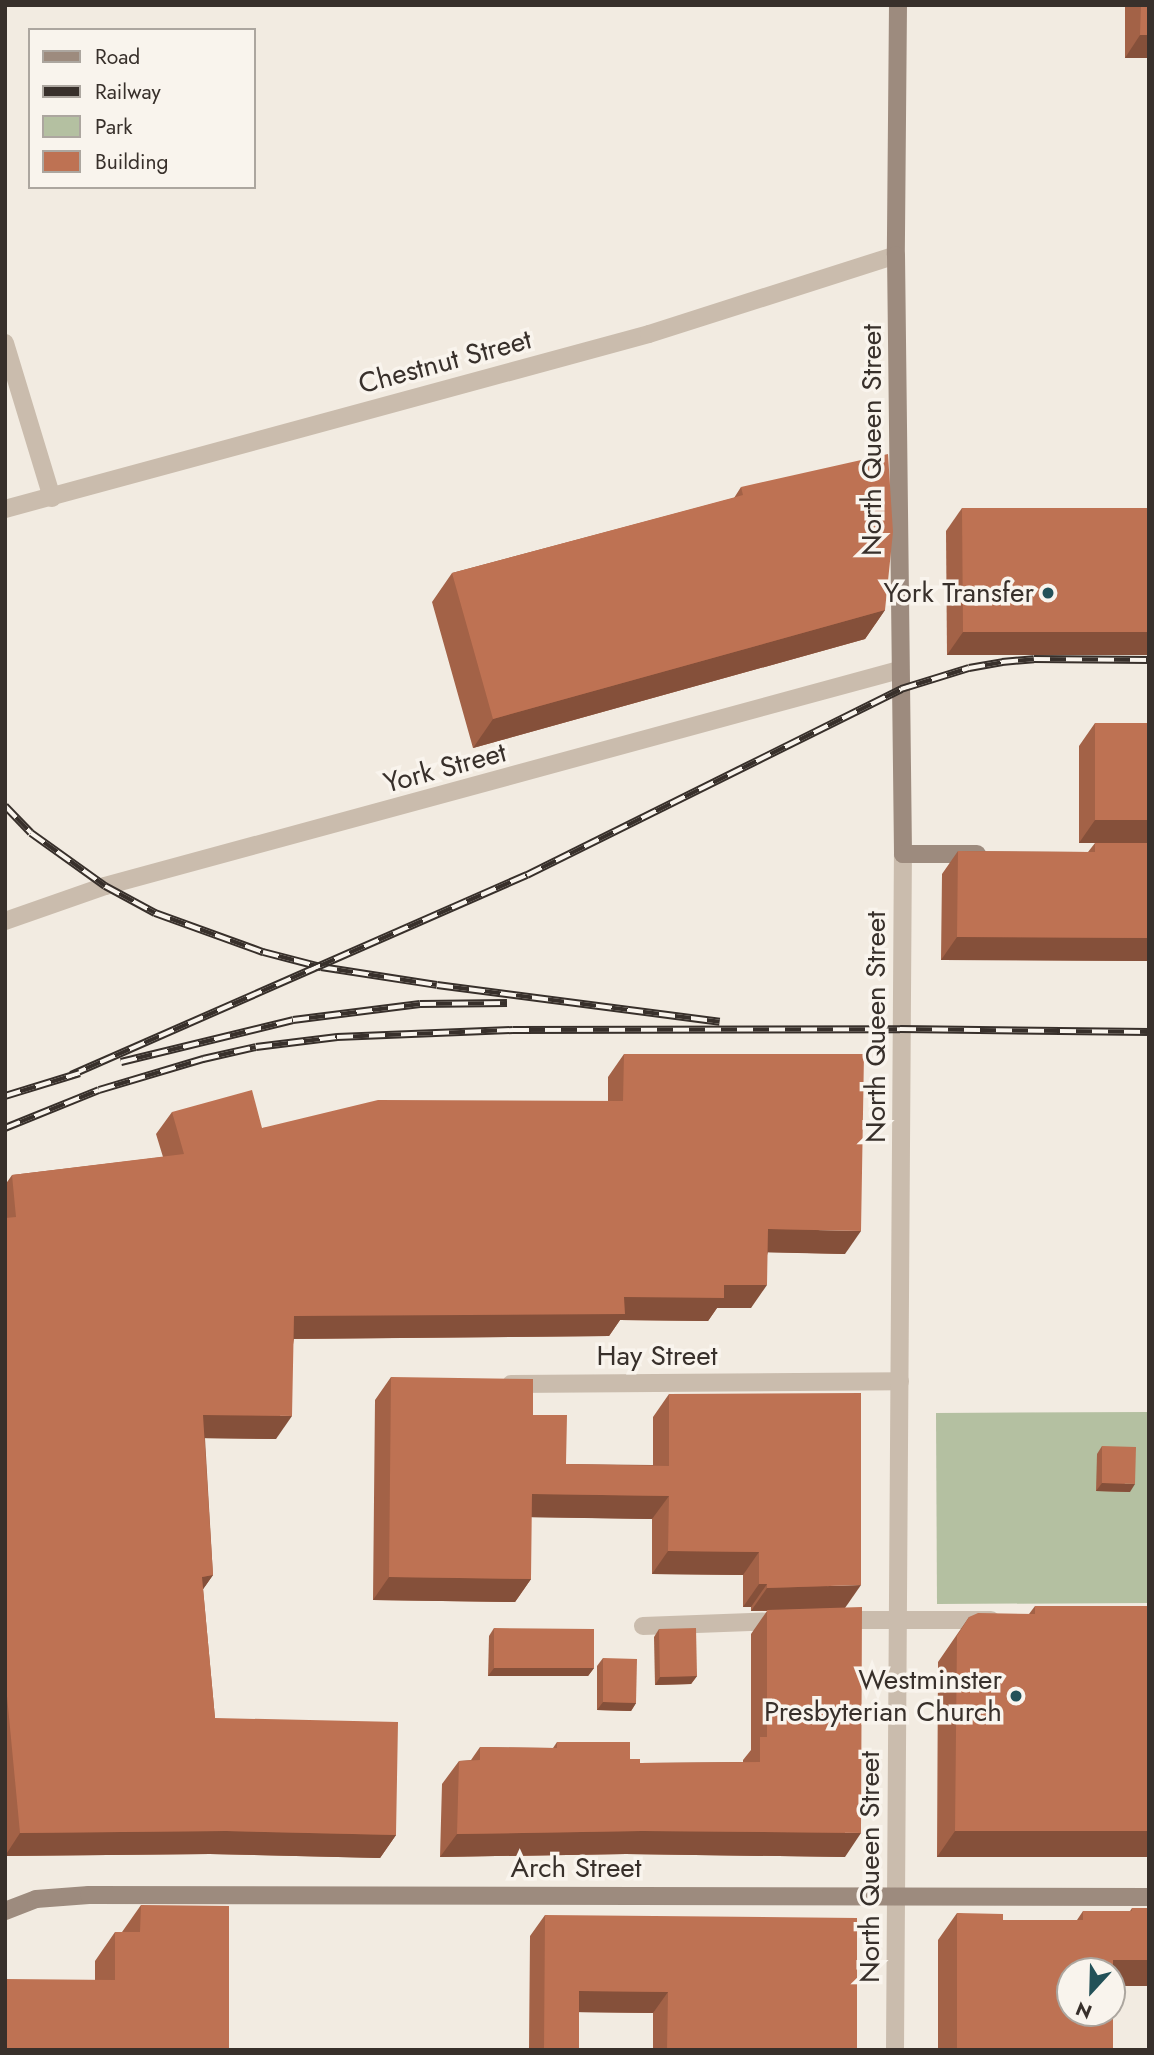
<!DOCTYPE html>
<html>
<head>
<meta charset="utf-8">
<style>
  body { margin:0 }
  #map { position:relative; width:1154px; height:2055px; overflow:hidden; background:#f2ebe1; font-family:Jost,sans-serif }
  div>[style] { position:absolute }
  .green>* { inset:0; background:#b4c0a1 }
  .street>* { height:18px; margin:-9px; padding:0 9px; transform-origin:9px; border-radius:9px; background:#cabcad }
  .secondary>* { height:18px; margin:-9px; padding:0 9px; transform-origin:9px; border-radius:9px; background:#9d8b7e }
  .rail>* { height:8px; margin-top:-4px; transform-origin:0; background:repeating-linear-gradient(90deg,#f9f4ed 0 16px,#38302b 0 32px); box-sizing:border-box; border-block:2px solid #38302b }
  .wall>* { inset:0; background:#a36247 }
  .shaded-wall>* { inset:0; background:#85503a }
  .building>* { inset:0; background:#be7253 }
  .dots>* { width:19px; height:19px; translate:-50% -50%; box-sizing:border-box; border:4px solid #f9f4ed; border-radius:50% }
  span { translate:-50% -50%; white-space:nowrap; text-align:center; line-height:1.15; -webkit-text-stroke:7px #f9f4ed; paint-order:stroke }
  .street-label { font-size:28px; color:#38302b }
  .poi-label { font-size:28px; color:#38302b }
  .right { translate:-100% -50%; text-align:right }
  .frame { position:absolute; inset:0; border:7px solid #38302b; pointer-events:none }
  .legend { position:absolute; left:28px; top:28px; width:228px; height:161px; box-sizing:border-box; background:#f9f4ed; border:2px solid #aca69f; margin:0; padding:9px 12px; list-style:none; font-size:21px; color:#38302b }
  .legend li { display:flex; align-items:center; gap:14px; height:35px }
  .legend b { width:35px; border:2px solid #aca69f }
  .north { position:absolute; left:1056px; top:1957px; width:70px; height:70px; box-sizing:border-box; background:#f9f4ed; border:2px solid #aca69f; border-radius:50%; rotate:202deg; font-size:19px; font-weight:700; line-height:28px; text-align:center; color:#38302b }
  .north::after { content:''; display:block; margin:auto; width:24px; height:32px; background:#235158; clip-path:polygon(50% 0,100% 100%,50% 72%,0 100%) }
</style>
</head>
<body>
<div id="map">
  <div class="green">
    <div style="clip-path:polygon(1149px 1412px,1149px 1603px,937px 1604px,936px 1413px)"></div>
  </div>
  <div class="street">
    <div style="left:5px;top:343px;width:162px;rotate:73.1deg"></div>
    <div style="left:5px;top:509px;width:667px;rotate:-15.2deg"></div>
    <div style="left:649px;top:334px;width:259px;rotate:-17.7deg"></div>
    <div style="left:5px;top:921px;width:106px;rotate:-19.3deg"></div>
    <div style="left:105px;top:886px;width:823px;rotate:-15.22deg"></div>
    <div style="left:511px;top:1384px;width:389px;rotate:-0.4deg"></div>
    <div style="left:837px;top:1620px;width:154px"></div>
    <div style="left:643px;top:1626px;width:138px;rotate:-2.1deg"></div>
    <div style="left:895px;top:2050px;width:1196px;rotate:-89.62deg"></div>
  </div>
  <div class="secondary">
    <div style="left:898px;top:5px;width:250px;rotate:90.5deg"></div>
    <div style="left:896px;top:255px;width:599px;rotate:89.33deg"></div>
    <div style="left:903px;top:854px;width:74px"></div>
    <div style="left:5px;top:1911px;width:33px;rotate:-21deg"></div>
    <div style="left:36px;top:1899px;width:53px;rotate:-4.3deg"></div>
    <div style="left:89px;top:1895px;width:1060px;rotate:0.11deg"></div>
  </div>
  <div class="rail">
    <div style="left:5px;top:806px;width:37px;rotate:46deg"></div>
    <div style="left:31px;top:833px;width:91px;rotate:35.6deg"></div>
    <div style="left:105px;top:886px;width:57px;rotate:28.4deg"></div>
    <div style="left:155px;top:913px;width:115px;rotate:19.9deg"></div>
    <div style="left:263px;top:952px;width:60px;rotate:14.5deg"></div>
    <div style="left:321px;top:967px;width:117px;rotate:8.8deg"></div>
    <div style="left:437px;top:985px;width:285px;rotate:7.4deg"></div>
    <div style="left:121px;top:1062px;width:177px;rotate:-13.7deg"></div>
    <div style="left:293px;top:1020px;width:128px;rotate:-7.2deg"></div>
    <div style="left:420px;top:1004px;width:87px;rotate:-0.7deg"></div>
    <div style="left:71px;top:1075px;width:498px;rotate:-23.7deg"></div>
    <div style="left:527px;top:875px;width:418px;rotate:-26.4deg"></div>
    <div style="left:901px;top:689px;width:71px;rotate:-17.2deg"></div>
    <div style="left:969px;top:668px;width:34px;rotate:-10deg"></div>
    <div style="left:1002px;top:662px;width:32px;rotate:-5deg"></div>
    <div style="left:1034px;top:659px;width:115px;rotate:0.5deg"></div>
    <div style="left:5px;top:1096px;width:78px;rotate:-17deg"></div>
    <div style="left:5px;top:1128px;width:101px;rotate:-22deg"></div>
    <div style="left:99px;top:1090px;width:109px;rotate:-16.6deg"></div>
    <div style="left:203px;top:1059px;width:54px;rotate:-12.8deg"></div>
    <div style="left:256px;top:1047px;width:82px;rotate:-7deg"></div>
    <div style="left:337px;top:1037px;width:176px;rotate:-2.3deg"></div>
    <div style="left:513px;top:1030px;width:387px;rotate:-0.1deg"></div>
    <div style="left:900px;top:1029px;width:249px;rotate:0.7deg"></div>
  </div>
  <div class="wall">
    <div style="clip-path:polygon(1125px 5px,1149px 5px,1149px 58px,1125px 58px)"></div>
    <div style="clip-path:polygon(741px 487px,885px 610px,865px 639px,473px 748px,432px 602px,452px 573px,734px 498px)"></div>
    <div style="clip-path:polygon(962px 508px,1149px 508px,1149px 655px,947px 655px,946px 531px)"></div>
    <div style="clip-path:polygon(1095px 723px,1149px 723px,1149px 961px,941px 960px,942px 874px,958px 851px,1088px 852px,1095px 843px,1079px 843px,1079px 746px)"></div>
    <div style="clip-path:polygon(624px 1054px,845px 1254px,768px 1252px,751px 1308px,717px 1308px,708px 1321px,620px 1320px,609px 1336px,294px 1339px,276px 1439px,205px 1438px,213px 1575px,203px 1589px,215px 1718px,396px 1835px,380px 1858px,210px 1854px,5px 1856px,5px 1185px,12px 1175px,163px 1157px,156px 1134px,172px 1112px,262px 1128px,608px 1101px,608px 1077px)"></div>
    <div style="clip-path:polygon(391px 1377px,533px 1415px,566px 1464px,653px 1465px,653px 1417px,669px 1394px,845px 1608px,845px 1857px,626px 1854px,440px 1857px,442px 1784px,459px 1761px,471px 1760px,480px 1747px,553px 1748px,557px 1742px,630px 1759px,640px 1763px,743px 1762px,743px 1760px,751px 1750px,751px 1634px,767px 1611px,751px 1611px,751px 1607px,743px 1607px,743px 1575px,652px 1574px,652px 1519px,531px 1517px,531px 1579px,515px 1602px,373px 1600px,375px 1400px)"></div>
    <div style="clip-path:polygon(1102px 1446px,1130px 1492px,1096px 1491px,1097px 1454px)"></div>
    <div style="clip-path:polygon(1035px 1606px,1149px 1606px,1149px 1857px,937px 1857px,938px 1662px,969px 1617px,1029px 1614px)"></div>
    <div style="clip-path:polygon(494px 1628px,594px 1668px,588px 1676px,488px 1676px,489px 1636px)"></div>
    <div style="clip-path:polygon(659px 1629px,697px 1676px,691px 1684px,655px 1685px,654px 1637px)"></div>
    <div style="clip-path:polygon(603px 1658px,636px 1703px,631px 1711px,597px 1710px,597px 1666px)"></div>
    <div style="clip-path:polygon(141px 1905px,229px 2050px,95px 1980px,95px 1961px,115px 1932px,122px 1932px)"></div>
    <div style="clip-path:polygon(1132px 1908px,1149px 1908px,1113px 1986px,1113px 2050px,938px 2050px,938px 1940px,957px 1913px,1003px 1920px,1077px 1920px,1083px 1911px,1130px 1911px)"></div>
    <div style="clip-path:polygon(545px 1915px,857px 2050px,653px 2050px,653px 2013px,579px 2012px,579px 2050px,529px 2050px,530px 1936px)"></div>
  </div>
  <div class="shaded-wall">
    <div style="clip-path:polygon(1140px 35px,1149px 35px,1149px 58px,1125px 58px)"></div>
    <div style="clip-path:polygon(885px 610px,865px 639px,473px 748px,493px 719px)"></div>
    <div style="clip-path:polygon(963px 632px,1149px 632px,1149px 655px,947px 655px)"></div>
    <div style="clip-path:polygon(1095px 820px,1149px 820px,1149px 843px,1079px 843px)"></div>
    <div style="clip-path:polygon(957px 937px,1149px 938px,1149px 961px,941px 960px)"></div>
    <div style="clip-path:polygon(768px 1229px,861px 1231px,845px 1254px,752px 1252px)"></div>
    <div style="clip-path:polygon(724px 1285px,767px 1285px,751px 1308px,717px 1308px,708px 1321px,620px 1320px,609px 1336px,278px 1339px,294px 1316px,624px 1297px)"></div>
    <div style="clip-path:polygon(203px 1415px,292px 1416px,276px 1439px,187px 1438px)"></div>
    <div style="clip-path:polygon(1102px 1483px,1135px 1484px,1130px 1492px,1096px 1491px)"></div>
    <div style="clip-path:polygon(532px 1494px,669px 1496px,652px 1519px,516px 1517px)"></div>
    <div style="clip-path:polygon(668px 1551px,759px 1552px,743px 1575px,652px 1574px)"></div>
    <div style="clip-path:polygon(213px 1575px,197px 1598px,202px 1577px)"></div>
    <div style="clip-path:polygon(389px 1577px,531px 1579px,515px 1602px,373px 1600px)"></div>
    <div style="clip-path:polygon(759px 1584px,767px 1584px,751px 1607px,743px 1607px)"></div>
    <div style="clip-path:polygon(861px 1585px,845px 1608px,751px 1611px,767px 1588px)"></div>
    <div style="clip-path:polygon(494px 1668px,594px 1668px,588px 1676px,488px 1676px)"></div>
    <div style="clip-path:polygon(697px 1676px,691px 1684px,655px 1685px,660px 1677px)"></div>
    <div style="clip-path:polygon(603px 1702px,636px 1703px,631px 1711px,597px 1710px)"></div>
    <div style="clip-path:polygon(226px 1831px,396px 1835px,380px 1858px,210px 1854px,5px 1856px,20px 1833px)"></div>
    <div style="clip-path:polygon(642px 1831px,861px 1833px,845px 1857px,626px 1854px,440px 1857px,457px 1834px)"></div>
    <div style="clip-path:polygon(955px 1831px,1149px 1831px,1149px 1857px,937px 1857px)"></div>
    <div style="clip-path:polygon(1113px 1960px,1149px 1960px,1149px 1986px,1112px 1986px)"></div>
    <div style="clip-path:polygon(579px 1991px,668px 1992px,653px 2013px,565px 2012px)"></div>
  </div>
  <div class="building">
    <div style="clip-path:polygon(1141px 5px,1149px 5px,1149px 35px,1140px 35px)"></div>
    <div style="clip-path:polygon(888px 454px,893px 532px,885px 610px,493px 719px,452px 573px,743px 495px,741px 487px)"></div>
    <div style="clip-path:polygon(962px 508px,1149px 508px,1149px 632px,963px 632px)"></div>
    <div style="clip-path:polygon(1095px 723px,1149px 723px,1149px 820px,1095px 820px)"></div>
    <div style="clip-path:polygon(1095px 843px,1149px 843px,1149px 938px,957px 937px,958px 851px,1095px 852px)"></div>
    <div style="clip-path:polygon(624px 1054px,864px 1054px,861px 1231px,768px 1229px,767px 1285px,724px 1285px,724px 1298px,624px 1297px,625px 1314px,294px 1316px,292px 1416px,203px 1415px,213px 1575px,202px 1577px,215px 1718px,398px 1722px,396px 1835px,226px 1831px,20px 1833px,5px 1675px,5px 1218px,16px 1217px,12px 1175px,184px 1154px,172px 1112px,252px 1090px,262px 1128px,378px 1100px,623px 1101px)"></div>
    <div style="clip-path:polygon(391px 1377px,533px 1379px,533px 1415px,567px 1415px,566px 1464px,669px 1466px,669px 1394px,861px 1393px,861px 1585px,767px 1588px,767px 1584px,759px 1584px,759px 1552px,668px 1551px,669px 1496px,532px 1494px,531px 1579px,389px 1577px)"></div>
    <div style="clip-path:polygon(1102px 1446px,1136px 1447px,1135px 1484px,1102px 1483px)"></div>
    <div style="clip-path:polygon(1035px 1606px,1149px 1606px,1149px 1831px,955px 1831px,957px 1636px,969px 1617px,978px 1613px,1035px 1614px)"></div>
    <div style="clip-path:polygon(862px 1607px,861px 1833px,642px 1831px,457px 1834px,459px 1761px,480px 1760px,480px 1747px,557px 1748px,557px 1742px,630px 1742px,630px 1759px,640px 1759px,640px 1763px,760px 1762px,760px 1737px,767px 1737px,767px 1610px)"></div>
    <div style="clip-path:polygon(494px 1628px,594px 1629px,594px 1668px,494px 1668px)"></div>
    <div style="clip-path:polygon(696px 1628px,697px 1676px,660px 1677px,659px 1629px)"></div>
    <div style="clip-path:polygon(603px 1658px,637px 1659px,636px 1703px,603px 1702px)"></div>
    <div style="clip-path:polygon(141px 1905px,229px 1906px,229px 2050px,5px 2050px,5px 1979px,115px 1980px,115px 1932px,140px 1932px)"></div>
    <div style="clip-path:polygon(evenodd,1132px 1908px,1149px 1908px,1149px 1960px,1113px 1960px,1113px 2050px,957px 2050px,957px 1913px,1003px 1914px,1003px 1920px,1083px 1920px,1083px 1911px,1132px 1911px,1132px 1908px,1070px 1971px,1112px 1971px,1112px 2013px,1070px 2013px,1070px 1971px)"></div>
    <div style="clip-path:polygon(545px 1915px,857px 1918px,857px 2050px,667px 2050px,668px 1992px,579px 1991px,579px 2050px,544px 2050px)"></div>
  </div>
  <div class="dots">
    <div style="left:1048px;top:593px;background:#235158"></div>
    <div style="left:1016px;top:1696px;background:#235158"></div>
  </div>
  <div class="street-label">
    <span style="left:445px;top:362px;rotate:-15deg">Chestnut Street</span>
    <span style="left:872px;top:440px;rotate:-90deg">North Queen Street</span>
    <span style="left:445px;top:768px;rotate:-15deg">York Street</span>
    <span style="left:876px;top:1027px;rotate:-90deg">North Queen Street</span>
    <span style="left:657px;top:1356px">Hay Street</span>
    <span style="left:870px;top:1867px;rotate:-90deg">North Queen Street</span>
    <span style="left:576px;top:1868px">Arch Street</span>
  </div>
  <div class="poi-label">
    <span class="right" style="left:1034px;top:593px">York Transfer</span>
    <span class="right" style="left:1002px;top:1696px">Westminster<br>Presbyterian Church</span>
  </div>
  <div class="frame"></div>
  <ul class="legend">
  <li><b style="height:9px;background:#9d8b7e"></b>Road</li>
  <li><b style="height:9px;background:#38302b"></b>Railway</li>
  <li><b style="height:19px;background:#b4c0a1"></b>Park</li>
  <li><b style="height:19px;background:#be7253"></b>Building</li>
  </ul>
  <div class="north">N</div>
</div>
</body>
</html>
